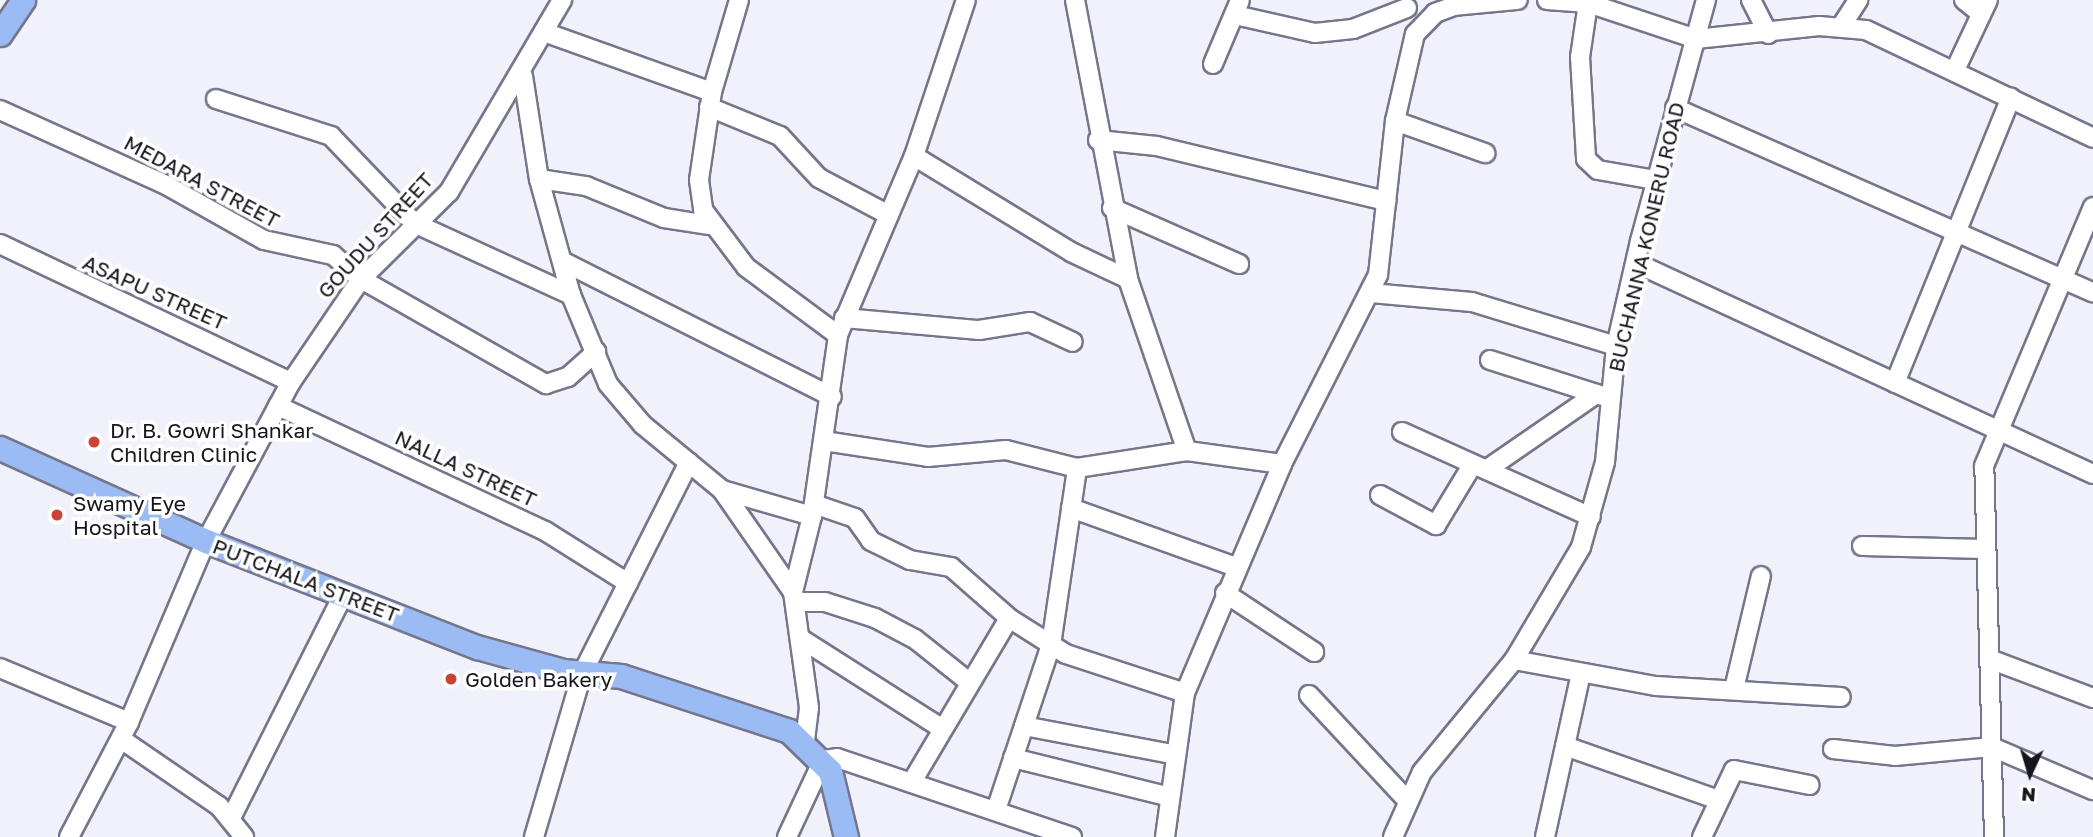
<!DOCTYPE html>
<html>
<head>
<meta charset="utf-8">
<style>
  body { margin:0 }
  #map { position:relative; width:2093px; height:837px; overflow:hidden; background:#f0f1fb; font-family:"Golos Text",sans-serif }
  div>[style] { position:absolute }
  .roads { filter:drop-shadow(2px 0 #75768b) drop-shadow(-2px 0 #75768b) drop-shadow(0 2px #75768b) drop-shadow(0 -2px #75768b) }
  .minor>* { height:18px; margin:-9px; padding:0 9px; transform-origin:9px; border-radius:9px; background:#fff }
  .major>* { height:23px; margin:-11.5px; padding:0 11.5px; transform-origin:11.5px; border-radius:11.5px; background:#9abbf3 }
  .dots>* { width:19px; height:19px; translate:-50% -50%; box-sizing:border-box; border:4px solid #fff; border-radius:50% }
  span { translate:-50% -50%; white-space:nowrap; text-align:center; line-height:1.15; -webkit-text-stroke:7px #fff; paint-order:stroke }
  .street-label { font-size:21px; color:#15151d }
  .poi-label { font-size:21px; color:#15151d }
  .left { translate:0 -50%; text-align:left }
  .north { position:absolute; left:1995px; top:739px; width:70px; height:70px; -webkit-text-stroke:5px #fff; paint-order:stroke; rotate:184deg; font-size:19px; font-weight:700; line-height:28px; text-align:center; color:#15151d }
  .north::after { content:''; display:block; margin:auto; width:24px; height:32px; background:#15151d; clip-path:polygon(50% 0,100% 100%,50% 72%,0 100%) }
</style>
</head>
<body>
<div id="map">
  <div class="roads">
    <div class="minor">
      <div style="left:739px;top:0;width:96px;rotate:106.4deg"></div>
      <div style="left:712px;top:92px;width:89px;rotate:98.4deg"></div>
      <div style="left:699px;top:180px;width:30px;rotate:82deg"></div>
      <div style="left:703px;top:210px;width:71px;rotate:53deg"></div>
      <div style="left:746px;top:267px;width:114px;rotate:36.5deg"></div>
      <div style="left:1075px;top:0;width:284px;rotate:79.2deg"></div>
      <div style="left:1128px;top:279px;width:182px;rotate:71.1deg"></div>
      <div style="left:1547px;top:0;width:41px;rotate:4.2deg"></div>
      <div style="left:1588px;top:3px;width:114px;rotate:18.4deg"></div>
      <div style="left:1696px;top:39px;width:124px;rotate:-6deg"></div>
      <div style="left:1819px;top:26px;width:47px;rotate:4.9deg"></div>
      <div style="left:1866px;top:30px;width:251px;rotate:25.4deg"></div>
      <div style="left:1751px;top:0;width:38px;rotate:63deg"></div>
      <div style="left:1964px;top:0;width:22px;rotate:39deg"></div>
      <div style="left:1588px;top:3px;width:55px;rotate:98.4deg"></div>
      <div style="left:1580px;top:57px;width:102px;rotate:86.6deg"></div>
      <div style="left:1586px;top:159px;width:16px;rotate:43deg"></div>
      <div style="left:1598px;top:170px;width:59px;rotate:9.8deg"></div>
      <div style="left:1235px;top:15px;width:82px;rotate:12.7deg"></div>
      <div style="left:1315px;top:33px;width:38px;rotate:-6deg"></div>
      <div style="left:1353px;top:29px;width:58px;rotate:-21.3deg"></div>
      <div style="left:1842px;top:25px;width:30px;rotate:-57deg"></div>
      <div style="left:544px;top:32px;width:178px;rotate:19.7deg"></div>
      <div style="left:1213px;top:64px;width:69px;rotate:-67.1deg"></div>
      <div style="left:1955px;top:70px;width:77px;rotate:-64.8deg"></div>
      <div style="left:523px;top:76px;width:104px;rotate:81.2deg"></div>
      <div style="left:539px;top:179px;width:120px;rotate:74.6deg"></div>
      <div style="left:571px;top:295px;width:96px;rotate:67.4deg"></div>
      <div style="left:608px;top:384px;width:54px;rotate:49.5deg"></div>
      <div style="left:643px;top:425px;width:102px;rotate:39.4deg"></div>
      <div style="left:722px;top:490px;width:124px;rotate:55.2deg"></div>
      <div style="left:793px;top:592px;width:117px;rotate:82.1deg"></div>
      <div style="left:809px;top:708px;width:32px;rotate:97deg"></div>
      <div style="left:216px;top:99px;width:121px;rotate:17.8deg"></div>
      <div style="left:331px;top:136px;width:120px;rotate:46.3deg"></div>
      <div style="left:414px;top:223px;width:173px;rotate:24.6deg"></div>
      <div style="left:709px;top:107px;width:77px;rotate:22.2deg"></div>
      <div style="left:780px;top:136px;width:57px;rotate:47.1deg"></div>
      <div style="left:819px;top:178px;width:79px;rotate:27.9deg"></div>
      <div style="left:1675px;top:108px;width:457px;rotate:23.8deg"></div>
      <div style="left:0;top:110px;width:182px;rotate:24.3deg"></div>
      <div style="left:166px;top:185px;width:112px;rotate:29.3deg"></div>
      <div style="left:264px;top:240px;width:71px;rotate:12.3deg"></div>
      <div style="left:333px;top:255px;width:37px;rotate:41deg"></div>
      <div style="left:361px;top:279px;width:213px;rotate:29.6deg"></div>
      <div style="left:546px;top:384px;width:23px;rotate:-18deg"></div>
      <div style="left:568px;top:377px;width:38px;rotate:-42deg"></div>
      <div style="left:1395px;top:121px;width:96px;rotate:19.6deg"></div>
      <div style="left:1098px;top:140px;width:59px;rotate:5.8deg"></div>
      <div style="left:1157px;top:146px;width:236px;rotate:13.5deg"></div>
      <div style="left:914px;top:156px;width:184px;rotate:31.4deg"></div>
      <div style="left:1071px;top:252px;width:63px;rotate:25.3deg"></div>
      <div style="left:539px;top:179px;width:48px;rotate:8.5deg"></div>
      <div style="left:586px;top:186px;width:84px;rotate:22.3deg"></div>
      <div style="left:664px;top:218px;width:46px;rotate:8.8deg"></div>
      <div style="left:1112px;top:208px;width:139px;rotate:23.8deg"></div>
      <div style="left:0;top:244px;width:322px;rotate:25.4deg"></div>
      <div style="left:562px;top:261px;width:302px;rotate:26.7deg"></div>
      <div style="left:1636px;top:263px;width:503px;rotate:24.78deg"></div>
      <div style="left:1371px;top:293px;width:101px;rotate:5.1deg"></div>
      <div style="left:1472px;top:302px;width:151px;rotate:17deg"></div>
      <div style="left:844px;top:318px;width:136px;rotate:5.1deg"></div>
      <div style="left:979px;top:330px;width:52px;rotate:-8.9deg"></div>
      <div style="left:1030px;top:322px;width:47px;rotate:24.9deg"></div>
      <div style="left:1490px;top:360px;width:119px;rotate:17.7deg"></div>
      <div style="left:1895px;top:383px;width:308px;rotate:-67.9deg"></div>
      <div style="left:278px;top:406px;width:295px;rotate:25.1deg"></div>
      <div style="left:545px;top:531px;width:98px;rotate:32.1deg"></div>
      <div style="left:1402px;top:432px;width:207px;rotate:24.2deg"></div>
      <div style="left:824px;top:441px;width:105px;rotate:8.7deg"></div>
      <div style="left:928px;top:457px;width:78px;rotate:-5.1deg"></div>
      <div style="left:1006px;top:450px;width:73px;rotate:14.2deg"></div>
      <div style="left:1077px;top:468px;width:111px;rotate:-8.8deg"></div>
      <div style="left:1187px;top:451px;width:96px;rotate:7.8deg"></div>
      <div style="left:1486px;top:470px;width:134px;rotate:-34.6deg"></div>
      <div style="left:722px;top:490px;width:94px;rotate:16.1deg"></div>
      <div style="left:1380px;top:495px;width:64px;rotate:28.2deg"></div>
      <div style="left:1436px;top:525px;width:71px;rotate:-58.8deg"></div>
      <div style="left:814px;top:504px;width:43px;rotate:18.9deg"></div>
      <div style="left:855px;top:518px;width:28px;rotate:55deg"></div>
      <div style="left:871px;top:541px;width:43px;rotate:26deg"></div>
      <div style="left:910px;top:560px;width:42px;rotate:9.7deg"></div>
      <div style="left:951px;top:567px;width:77px;rotate:41.3deg"></div>
      <div style="left:1009px;top:618px;width:67px;rotate:32.3deg"></div>
      <div style="left:1066px;top:654px;width:125px;rotate:18.1deg"></div>
      <div style="left:1071px;top:508px;width:175px;rotate:19.7deg"></div>
      <div style="left:1862px;top:546px;width:124px;rotate:1.4deg"></div>
      <div style="left:793px;top:592px;width:78px;rotate:-76deg"></div>
      <div style="left:812px;top:516px;width:183px;rotate:-81.8deg"></div>
      <div style="left:838px;top:335px;width:194px;rotate:-67deg"></div>
      <div style="left:914px;top:156px;width:164px;rotate:-71.6deg"></div>
      <div style="left:1225px;top:593px;width:107px;rotate:33.5deg"></div>
      <div style="left:797px;top:602px;width:28px"></div>
      <div style="left:825px;top:602px;width:52px;rotate:17.7deg"></div>
      <div style="left:875px;top:618px;width:45px;rotate:27.7deg"></div>
      <div style="left:915px;top:639px;width:69px;rotate:38.5deg"></div>
      <div style="left:803px;top:640px;width:164px;rotate:32.5deg"></div>
      <div style="left:1514px;top:660px;width:144px;rotate:10.4deg"></div>
      <div style="left:1656px;top:686px;width:185px;rotate:3.4deg"></div>
      <div style="left:1992px;top:660px;width:108px;rotate:20.6deg"></div>
      <div style="left:0;top:668px;width:140px;rotate:22.7deg"></div>
      <div style="left:1734px;top:689px;width:116px;rotate:-76.6deg"></div>
      <div style="left:1309px;top:695px;width:145px;rotate:47deg"></div>
      <div style="left:1024px;top:726px;width:151px;rotate:10.7deg"></div>
      <div style="left:121px;top:739px;width:119px;rotate:34.4deg"></div>
      <div style="left:219px;top:806px;width:40px;rotate:51deg"></div>
      <div style="left:1565px;top:746px;width:162px;rotate:19.4deg"></div>
      <div style="left:1833px;top:749px;width:62px;rotate:6.4deg"></div>
      <div style="left:1895px;top:756px;width:97px;rotate:-5.3deg"></div>
      <div style="left:1992px;top:747px;width:110px;rotate:23.1deg"></div>
      <div style="left:1013px;top:758px;width:158px;rotate:13.9deg"></div>
      <div style="left:913px;top:780px;width:188px;rotate:-59.3deg"></div>
      <div style="left:996px;top:810px;width:174px;rotate:-71.6deg"></div>
      <div style="left:1051px;top:645px;width:179px;rotate:-81.6deg"></div>
      <div style="left:231px;top:818px;width:250px;rotate:-63.3deg"></div>
      <div style="left:69px;top:837px;width:130px;rotate:-62.4deg"></div>
      <div style="left:129px;top:722px;width:197px;rotate:-67deg"></div>
      <div style="left:206px;top:541px;width:180px;rotate:-61.9deg"></div>
      <div style="left:291px;top:382px;width:125px;rotate:-55.8deg"></div>
      <div style="left:361px;top:279px;width:124px;rotate:-44.7deg"></div>
      <div style="left:449px;top:192px;width:223px;rotate:-59.5deg"></div>
      <div style="left:534px;top:837px;width:170px;rotate:-73.6deg"></div>
      <div style="left:582px;top:674px;width:237px;rotate:-63.2deg"></div>
      <div style="left:787px;top:837px;width:85px;rotate:-64.9deg"></div>
      <div style="left:823px;top:760px;width:14px;rotate:-8deg"></div>
      <div style="left:837px;top:758px;width:248px;rotate:18.6deg"></div>
      <div style="left:1165px;top:837px;width:145px;rotate:-82.1deg"></div>
      <div style="left:1185px;top:693px;width:249px;rotate:-67deg"></div>
      <div style="left:1282px;top:464px;width:212px;rotate:-63.1deg"></div>
      <div style="left:1378px;top:275px;width:155px;rotate:-83.7deg"></div>
      <div style="left:1395px;top:121px;width:89px;rotate:-77.1deg"></div>
      <div style="left:1415px;top:34px;width:29px;rotate:-46deg"></div>
      <div style="left:1435px;top:13px;width:20px;rotate:-20deg"></div>
      <div style="left:1454px;top:6px;width:64px;rotate:-5.4deg"></div>
      <div style="left:1393px;top:837px;width:71px;rotate:-66deg"></div>
      <div style="left:1422px;top:772px;width:145px;rotate:-50.6deg"></div>
      <div style="left:1514px;top:660px;width:131px;rotate:-59.3deg"></div>
      <div style="left:1581px;top:547px;width:88px;rotate:-74.2deg"></div>
      <div style="left:1605px;top:462px;width:117px;rotate:-84.6deg"></div>
      <div style="left:1616px;top:346px;width:108px;rotate:-77.1deg"></div>
      <div style="left:1640px;top:241px;width:250px;rotate:-74.7deg"></div>
      <div style="left:1545px;top:837px;width:168px;rotate:-77.6deg"></div>
      <div style="left:1702px;top:837px;width:74px;rotate:-64.5deg"></div>
      <div style="left:1734px;top:770px;width:77px;rotate:11.2deg"></div>
      <div style="left:1994px;top:837px;width:371px;rotate:-91.5deg"></div>
      <div style="left:1984px;top:466px;width:281px;rotate:-67.2deg"></div>
    </div>
    <div class="major">
      <div style="left:0;top:34px;width:41px;rotate:-55.9deg"></div>
      <div style="left:0;top:448px;width:226px;rotate:24.3deg"></div>
      <div style="left:206px;top:541px;width:291px;rotate:21.4deg"></div>
      <div style="left:477px;top:647px;width:89px;rotate:15.6deg"></div>
      <div style="left:563px;top:671px;width:58px;rotate:4.9deg"></div>
      <div style="left:621px;top:676px;width:177px;rotate:18.1deg"></div>
      <div style="left:789px;top:731px;width:57px;rotate:44.3deg"></div>
      <div style="left:830px;top:771px;width:68px;rotate:76.4deg"></div>
    </div>
  </div>
  <div class="dots">
    <div style="left:94px;top:442px;background:#ce4134"></div>
    <div style="left:57px;top:515px;background:#ce4134"></div>
    <div style="left:451px;top:679px;background:#ce4134"></div>
  </div>
  <div class="street-label">
    <span style="left:202px;top:181px;rotate:28deg">MEDARA STREET</span>
    <span style="left:375px;top:235px;rotate:-48deg">GOUDU STREET</span>
    <span style="left:1646px;top:237px;rotate:-77deg">BUCHANNA KONERU ROAD</span>
    <span style="left:155px;top:292px;rotate:24deg">ASAPU STREET</span>
    <span style="left:466px;top:468px;rotate:25deg">NALLA STREET</span>
    <span style="left:306px;top:580px;rotate:21deg">PUTCHALA STREET</span>
  </div>
  <div class="poi-label">
    <span class="left" style="left:110px;top:442px">Dr. B. Gowri Shankar<br>Children Clinic</span>
    <span class="left" style="left:73px;top:515px">Swamy Eye<br>Hospital</span>
    <span class="left" style="left:465px;top:679px">Golden Bakery</span>
  </div>
  <div class="north">N</div>
</div>
</body>
</html>
